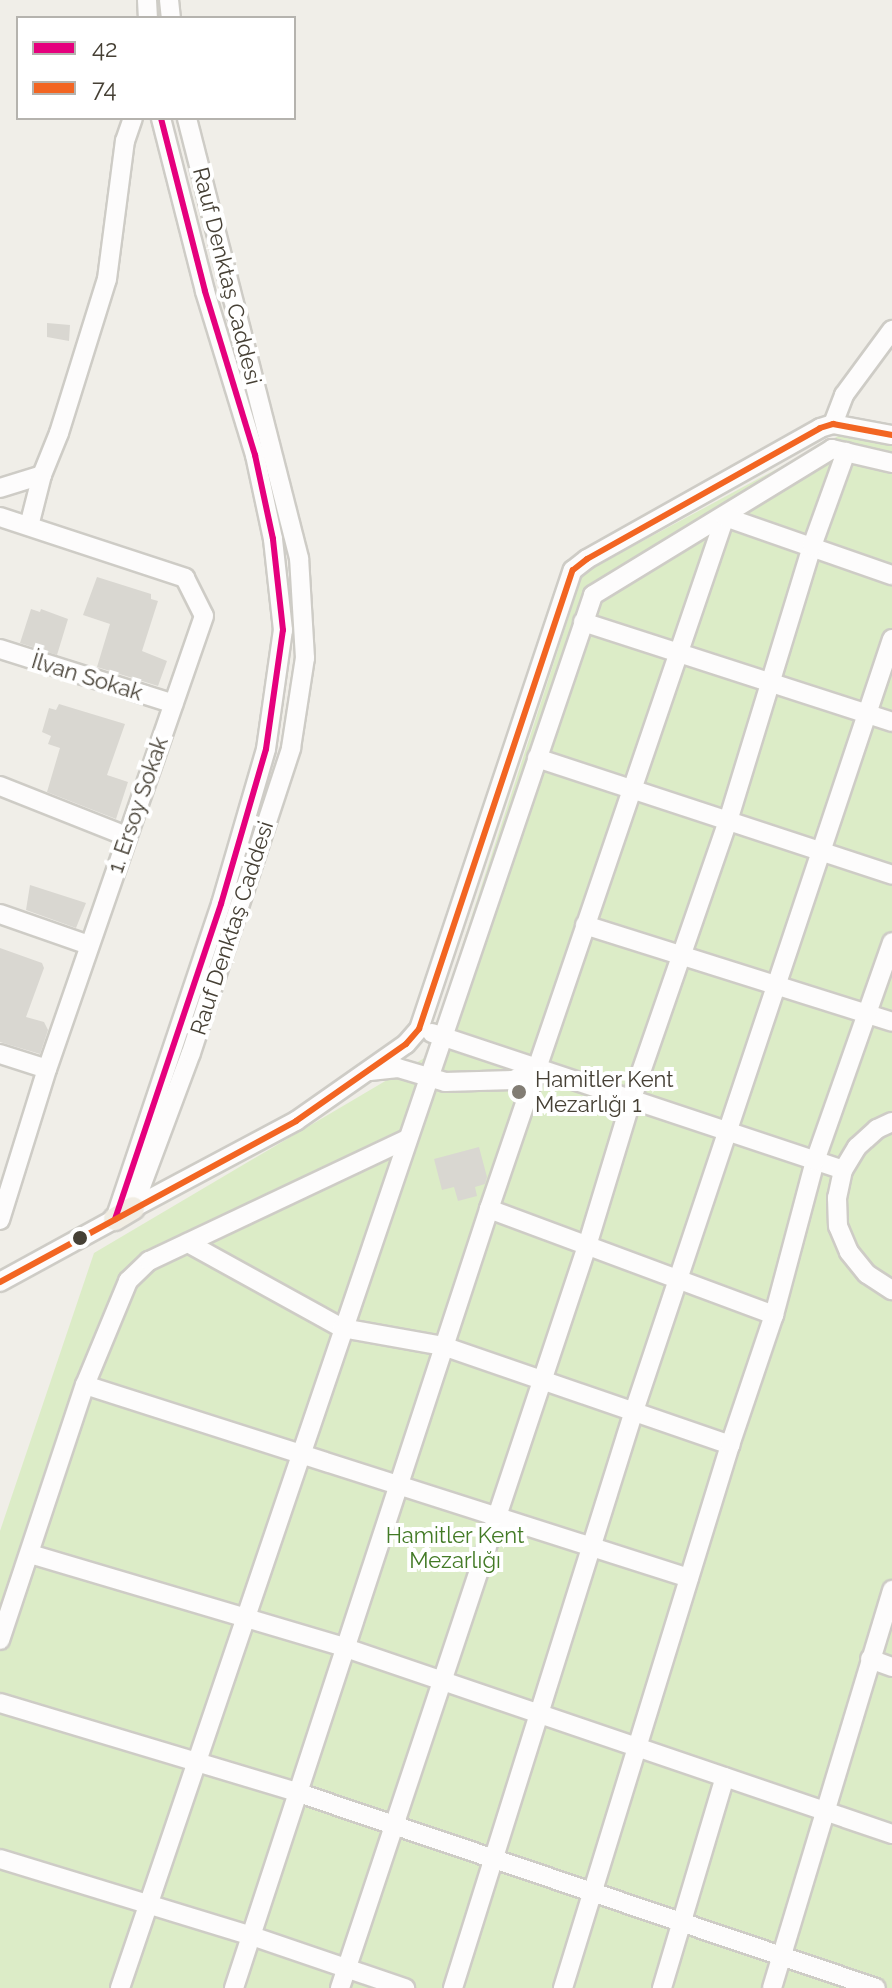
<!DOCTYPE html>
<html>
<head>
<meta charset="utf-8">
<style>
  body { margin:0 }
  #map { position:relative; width:892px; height:1988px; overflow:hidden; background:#f0eee8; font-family:Raleway,sans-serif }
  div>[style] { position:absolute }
  .green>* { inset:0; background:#dcecc7 }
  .building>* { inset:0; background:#d9d7d1 }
  .roads { filter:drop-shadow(2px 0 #ceccc6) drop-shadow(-2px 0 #ceccc6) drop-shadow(0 2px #ceccc6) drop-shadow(0 -2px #ceccc6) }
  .minor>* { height:18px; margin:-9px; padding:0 9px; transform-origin:9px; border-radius:9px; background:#fdfcfc }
  .major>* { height:22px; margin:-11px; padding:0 11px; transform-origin:11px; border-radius:11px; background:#f1ede3 }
  .bus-1>* { height:6px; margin:-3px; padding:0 3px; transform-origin:3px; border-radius:3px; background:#e5007d }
  .bus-2>* { height:6px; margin:-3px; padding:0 3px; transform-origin:3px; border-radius:3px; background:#f26522 }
  .dots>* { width:22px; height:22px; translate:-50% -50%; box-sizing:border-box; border:4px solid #fff; border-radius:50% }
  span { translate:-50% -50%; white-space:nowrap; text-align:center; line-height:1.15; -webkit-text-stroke:8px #fff; paint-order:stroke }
  .street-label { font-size:22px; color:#464035 }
  .poi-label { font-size:22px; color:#464035 }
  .left { translate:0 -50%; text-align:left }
  .park-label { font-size:22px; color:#437a26 }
  .legend { position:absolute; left:16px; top:16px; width:280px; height:104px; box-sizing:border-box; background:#fff; border:2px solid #b5b3ae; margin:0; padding:10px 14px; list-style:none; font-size:24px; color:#464035 }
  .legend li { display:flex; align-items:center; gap:16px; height:40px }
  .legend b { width:40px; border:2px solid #b5b3ae }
</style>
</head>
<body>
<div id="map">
  <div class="green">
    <div style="clip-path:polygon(842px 434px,892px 446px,892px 1988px,0 1988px,0 1531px,94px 1253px,426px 1057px,583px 573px)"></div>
  </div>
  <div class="building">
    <div style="clip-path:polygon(47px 323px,70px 325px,69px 341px,47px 337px)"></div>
    <div style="clip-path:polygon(97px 577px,151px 594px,151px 599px,158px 601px,142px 651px,167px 661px,158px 686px,97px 667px,110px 624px,83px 615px)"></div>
    <div style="clip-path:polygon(31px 609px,40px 612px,41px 609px,68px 619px,57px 655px,20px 643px)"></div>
    <div style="clip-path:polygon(59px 704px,125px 724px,107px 775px,128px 782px,116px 819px,47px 792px,60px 748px,48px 744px,51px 736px,42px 732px,49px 708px,56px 710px)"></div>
    <div style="clip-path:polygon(30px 885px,86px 903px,76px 928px,26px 910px)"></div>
    <div style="clip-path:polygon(0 948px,42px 963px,44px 968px,26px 1017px,44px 1022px,48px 1030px,40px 1054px,0 1042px)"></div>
    <div style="clip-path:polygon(479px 1147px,487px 1177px,485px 1184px,475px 1187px,477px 1196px,458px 1201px,454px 1187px,442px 1190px,434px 1159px)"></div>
  </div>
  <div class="roads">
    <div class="minor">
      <div style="left:147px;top:0;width:18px;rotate:87deg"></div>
      <div style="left:169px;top:0;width:18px;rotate:84deg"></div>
      <div style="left:833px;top:424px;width:31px;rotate:-69deg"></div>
      <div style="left:844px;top:395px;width:81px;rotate:-53.6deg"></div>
      <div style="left:0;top:488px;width:44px;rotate:-17.2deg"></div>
      <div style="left:42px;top:475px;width:45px;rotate:-68deg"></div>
      <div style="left:59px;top:433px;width:161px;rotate:-72.7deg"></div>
      <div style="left:107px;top:279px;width:139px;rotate:-82.6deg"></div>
      <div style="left:125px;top:141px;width:24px;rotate:-71deg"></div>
      <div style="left:0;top:517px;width:195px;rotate:18.2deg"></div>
      <div style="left:185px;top:578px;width:42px;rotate:63.4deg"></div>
      <div style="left:204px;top:616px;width:479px;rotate:109.1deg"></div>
      <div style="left:47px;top:1069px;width:158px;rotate:107.3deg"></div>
      <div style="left:29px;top:526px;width:53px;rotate:-75.7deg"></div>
      <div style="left:583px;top:622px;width:325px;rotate:17.9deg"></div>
      <div style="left:0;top:649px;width:182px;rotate:17.5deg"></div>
      <div style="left:537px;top:758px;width:374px;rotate:18.2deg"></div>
      <div style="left:0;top:786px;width:136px;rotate:21.6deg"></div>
      <div style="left:0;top:914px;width:94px;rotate:19.2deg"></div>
      <div style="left:585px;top:925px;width:322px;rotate:17.5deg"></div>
      <div style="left:432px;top:1033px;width:433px;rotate:18.4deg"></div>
      <div style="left:0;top:1054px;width:49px;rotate:17.7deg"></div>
      <div style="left:370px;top:1071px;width:28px;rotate:-6deg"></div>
      <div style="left:398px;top:1068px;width:49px;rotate:16.6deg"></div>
      <div style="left:445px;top:1082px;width:68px;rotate:-1.7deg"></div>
      <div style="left:513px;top:1080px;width:25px;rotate:-26deg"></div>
      <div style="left:892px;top:1122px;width:17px;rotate:155deg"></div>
      <div style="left:877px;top:1129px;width:27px;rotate:138deg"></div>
      <div style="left:857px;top:1147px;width:27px;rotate:121deg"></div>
      <div style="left:843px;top:1170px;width:29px;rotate:102deg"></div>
      <div style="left:837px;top:1198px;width:28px;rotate:88deg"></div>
      <div style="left:838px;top:1226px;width:28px;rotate:67deg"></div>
      <div style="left:849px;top:1252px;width:28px;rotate:51deg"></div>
      <div style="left:867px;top:1274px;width:30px;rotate:33deg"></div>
      <div style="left:133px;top:1208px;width:185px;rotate:-28.1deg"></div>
      <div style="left:296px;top:1121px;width:134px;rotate:-35deg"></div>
      <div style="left:406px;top:1044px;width:20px;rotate:-49deg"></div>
      <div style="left:419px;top:1029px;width:484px;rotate:-71.5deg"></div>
      <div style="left:573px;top:570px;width:18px;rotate:-38deg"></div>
      <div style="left:587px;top:559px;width:267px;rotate:-29.3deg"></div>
      <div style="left:820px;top:428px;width:14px;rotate:-17deg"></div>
      <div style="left:833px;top:424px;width:60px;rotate:10.6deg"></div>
      <div style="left:133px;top:1208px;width:165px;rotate:-69.5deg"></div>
      <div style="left:191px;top:1053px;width:321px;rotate:-71.8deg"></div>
      <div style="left:291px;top:748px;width:91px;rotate:-81.2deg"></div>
      <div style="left:305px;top:658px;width:100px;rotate:-93.4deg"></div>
      <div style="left:299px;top:558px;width:454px;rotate:-104.3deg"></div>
      <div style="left:489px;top:1209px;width:304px;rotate:20.4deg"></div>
      <div style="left:188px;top:1243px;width:176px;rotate:28.9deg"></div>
      <div style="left:342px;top:1328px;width:103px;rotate:10.1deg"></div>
      <div style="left:443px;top:1346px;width:304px;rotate:19deg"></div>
      <div style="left:0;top:1282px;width:131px;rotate:-28.7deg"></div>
      <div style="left:115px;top:1219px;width:332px;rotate:-71.4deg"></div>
      <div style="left:221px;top:904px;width:161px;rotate:-73.8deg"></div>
      <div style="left:266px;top:749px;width:120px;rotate:-81.9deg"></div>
      <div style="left:283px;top:630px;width:92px;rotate:-96.3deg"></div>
      <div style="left:273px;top:539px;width:86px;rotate:-102.1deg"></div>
      <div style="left:255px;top:455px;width:171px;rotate:-107deg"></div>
      <div style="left:205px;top:291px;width:179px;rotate:-104.3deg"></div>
      <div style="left:85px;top:1385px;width:634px;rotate:17.72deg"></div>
      <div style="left:30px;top:1554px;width:327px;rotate:16.5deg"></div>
      <div style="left:343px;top:1647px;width:580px;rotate:18.81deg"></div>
      <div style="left:0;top:1640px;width:269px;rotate:-71.6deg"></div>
      <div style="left:85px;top:1385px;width:113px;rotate:-67.5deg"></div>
      <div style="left:128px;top:1281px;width:29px;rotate:-44deg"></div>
      <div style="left:149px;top:1261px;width:285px;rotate:-25.3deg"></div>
      <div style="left:870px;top:1659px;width:23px;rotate:20deg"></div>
      <div style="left:0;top:1703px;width:309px;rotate:16.7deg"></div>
      <div style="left:296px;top:1792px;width:612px;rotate:18.67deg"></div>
      <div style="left:0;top:1859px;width:260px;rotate:17deg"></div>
      <div style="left:249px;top:1935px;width:165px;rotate:18.8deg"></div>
      <div style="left:120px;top:1988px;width:1471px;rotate:-71.24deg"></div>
      <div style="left:593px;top:595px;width:280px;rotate:-31.4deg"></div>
      <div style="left:832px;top:449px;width:62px;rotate:13.1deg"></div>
      <div style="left:234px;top:1988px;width:820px;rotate:-71.87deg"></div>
      <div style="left:489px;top:1209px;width:731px;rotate:-71.17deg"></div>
      <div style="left:725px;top:517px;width:177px;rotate:19.2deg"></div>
      <div style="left:340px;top:1988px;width:782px;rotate:-71.59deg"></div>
      <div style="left:587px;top:1246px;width:155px;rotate:-73.1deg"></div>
      <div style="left:632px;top:1098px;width:293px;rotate:-70.9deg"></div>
      <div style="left:728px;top:821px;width:288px;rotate:-73deg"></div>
      <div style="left:812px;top:546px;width:100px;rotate:-70.1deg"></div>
      <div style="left:453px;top:1988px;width:602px;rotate:-72.59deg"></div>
      <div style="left:633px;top:1414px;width:817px;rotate:-71.52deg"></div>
      <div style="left:563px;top:1988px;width:568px;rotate:-72.9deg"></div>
      <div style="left:730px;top:1445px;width:137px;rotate:-71.3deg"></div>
      <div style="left:774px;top:1315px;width:159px;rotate:-75.1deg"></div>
      <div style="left:815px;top:1161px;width:232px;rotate:-70.6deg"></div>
      <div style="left:662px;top:1988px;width:220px;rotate:-73.4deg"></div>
      <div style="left:772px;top:1988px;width:416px;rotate:-73.2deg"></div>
    </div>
    <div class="major">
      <div style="left:115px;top:1219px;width:21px;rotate:-31deg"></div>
    </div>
  </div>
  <div class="bus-1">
    <div style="left:115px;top:1219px;width:332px;rotate:-71.4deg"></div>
    <div style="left:221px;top:904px;width:161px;rotate:-73.8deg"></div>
    <div style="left:266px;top:749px;width:120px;rotate:-81.9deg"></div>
    <div style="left:283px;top:630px;width:92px;rotate:-96.3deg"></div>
    <div style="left:273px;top:539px;width:86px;rotate:-102.1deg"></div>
    <div style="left:255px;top:455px;width:171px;rotate:-107deg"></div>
    <div style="left:205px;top:291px;width:179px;rotate:-104.3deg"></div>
  </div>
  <div class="bus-2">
    <div style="left:0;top:1282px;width:337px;rotate:-28.5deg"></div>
    <div style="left:296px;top:1121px;width:134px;rotate:-35deg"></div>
    <div style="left:406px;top:1044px;width:20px;rotate:-49deg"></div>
    <div style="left:419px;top:1029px;width:484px;rotate:-71.5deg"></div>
    <div style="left:573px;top:570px;width:18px;rotate:-38deg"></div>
    <div style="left:587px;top:559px;width:267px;rotate:-29.3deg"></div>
    <div style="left:820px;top:428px;width:14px;rotate:-17deg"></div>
    <div style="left:833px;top:424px;width:60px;rotate:10.6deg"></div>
  </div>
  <div class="dots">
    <div style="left:519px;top:1092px;background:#827d74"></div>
    <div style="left:80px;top:1238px;background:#464035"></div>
  </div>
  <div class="street-label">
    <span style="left:227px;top:276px;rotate:76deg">Rauf Denktaş Caddesi</span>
    <span style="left:87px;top:677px;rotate:17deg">İlvan Sokak</span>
    <span style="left:138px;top:805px;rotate:-71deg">1. Ersoy Sokak</span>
    <span style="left:232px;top:928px;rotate:-72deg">Rauf Denktaş Caddesi</span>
  </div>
  <div class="poi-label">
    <span class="left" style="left:535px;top:1092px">Hamitler Kent<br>Mezarlığı 1</span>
  </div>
  <div class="park-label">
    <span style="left:455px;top:1548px">Hamitler Kent<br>Mezarlığı</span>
  </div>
  <ul class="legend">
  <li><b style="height:10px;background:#e5007d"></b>42</li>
  <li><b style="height:10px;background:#f26522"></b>74</li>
  </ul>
</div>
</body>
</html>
